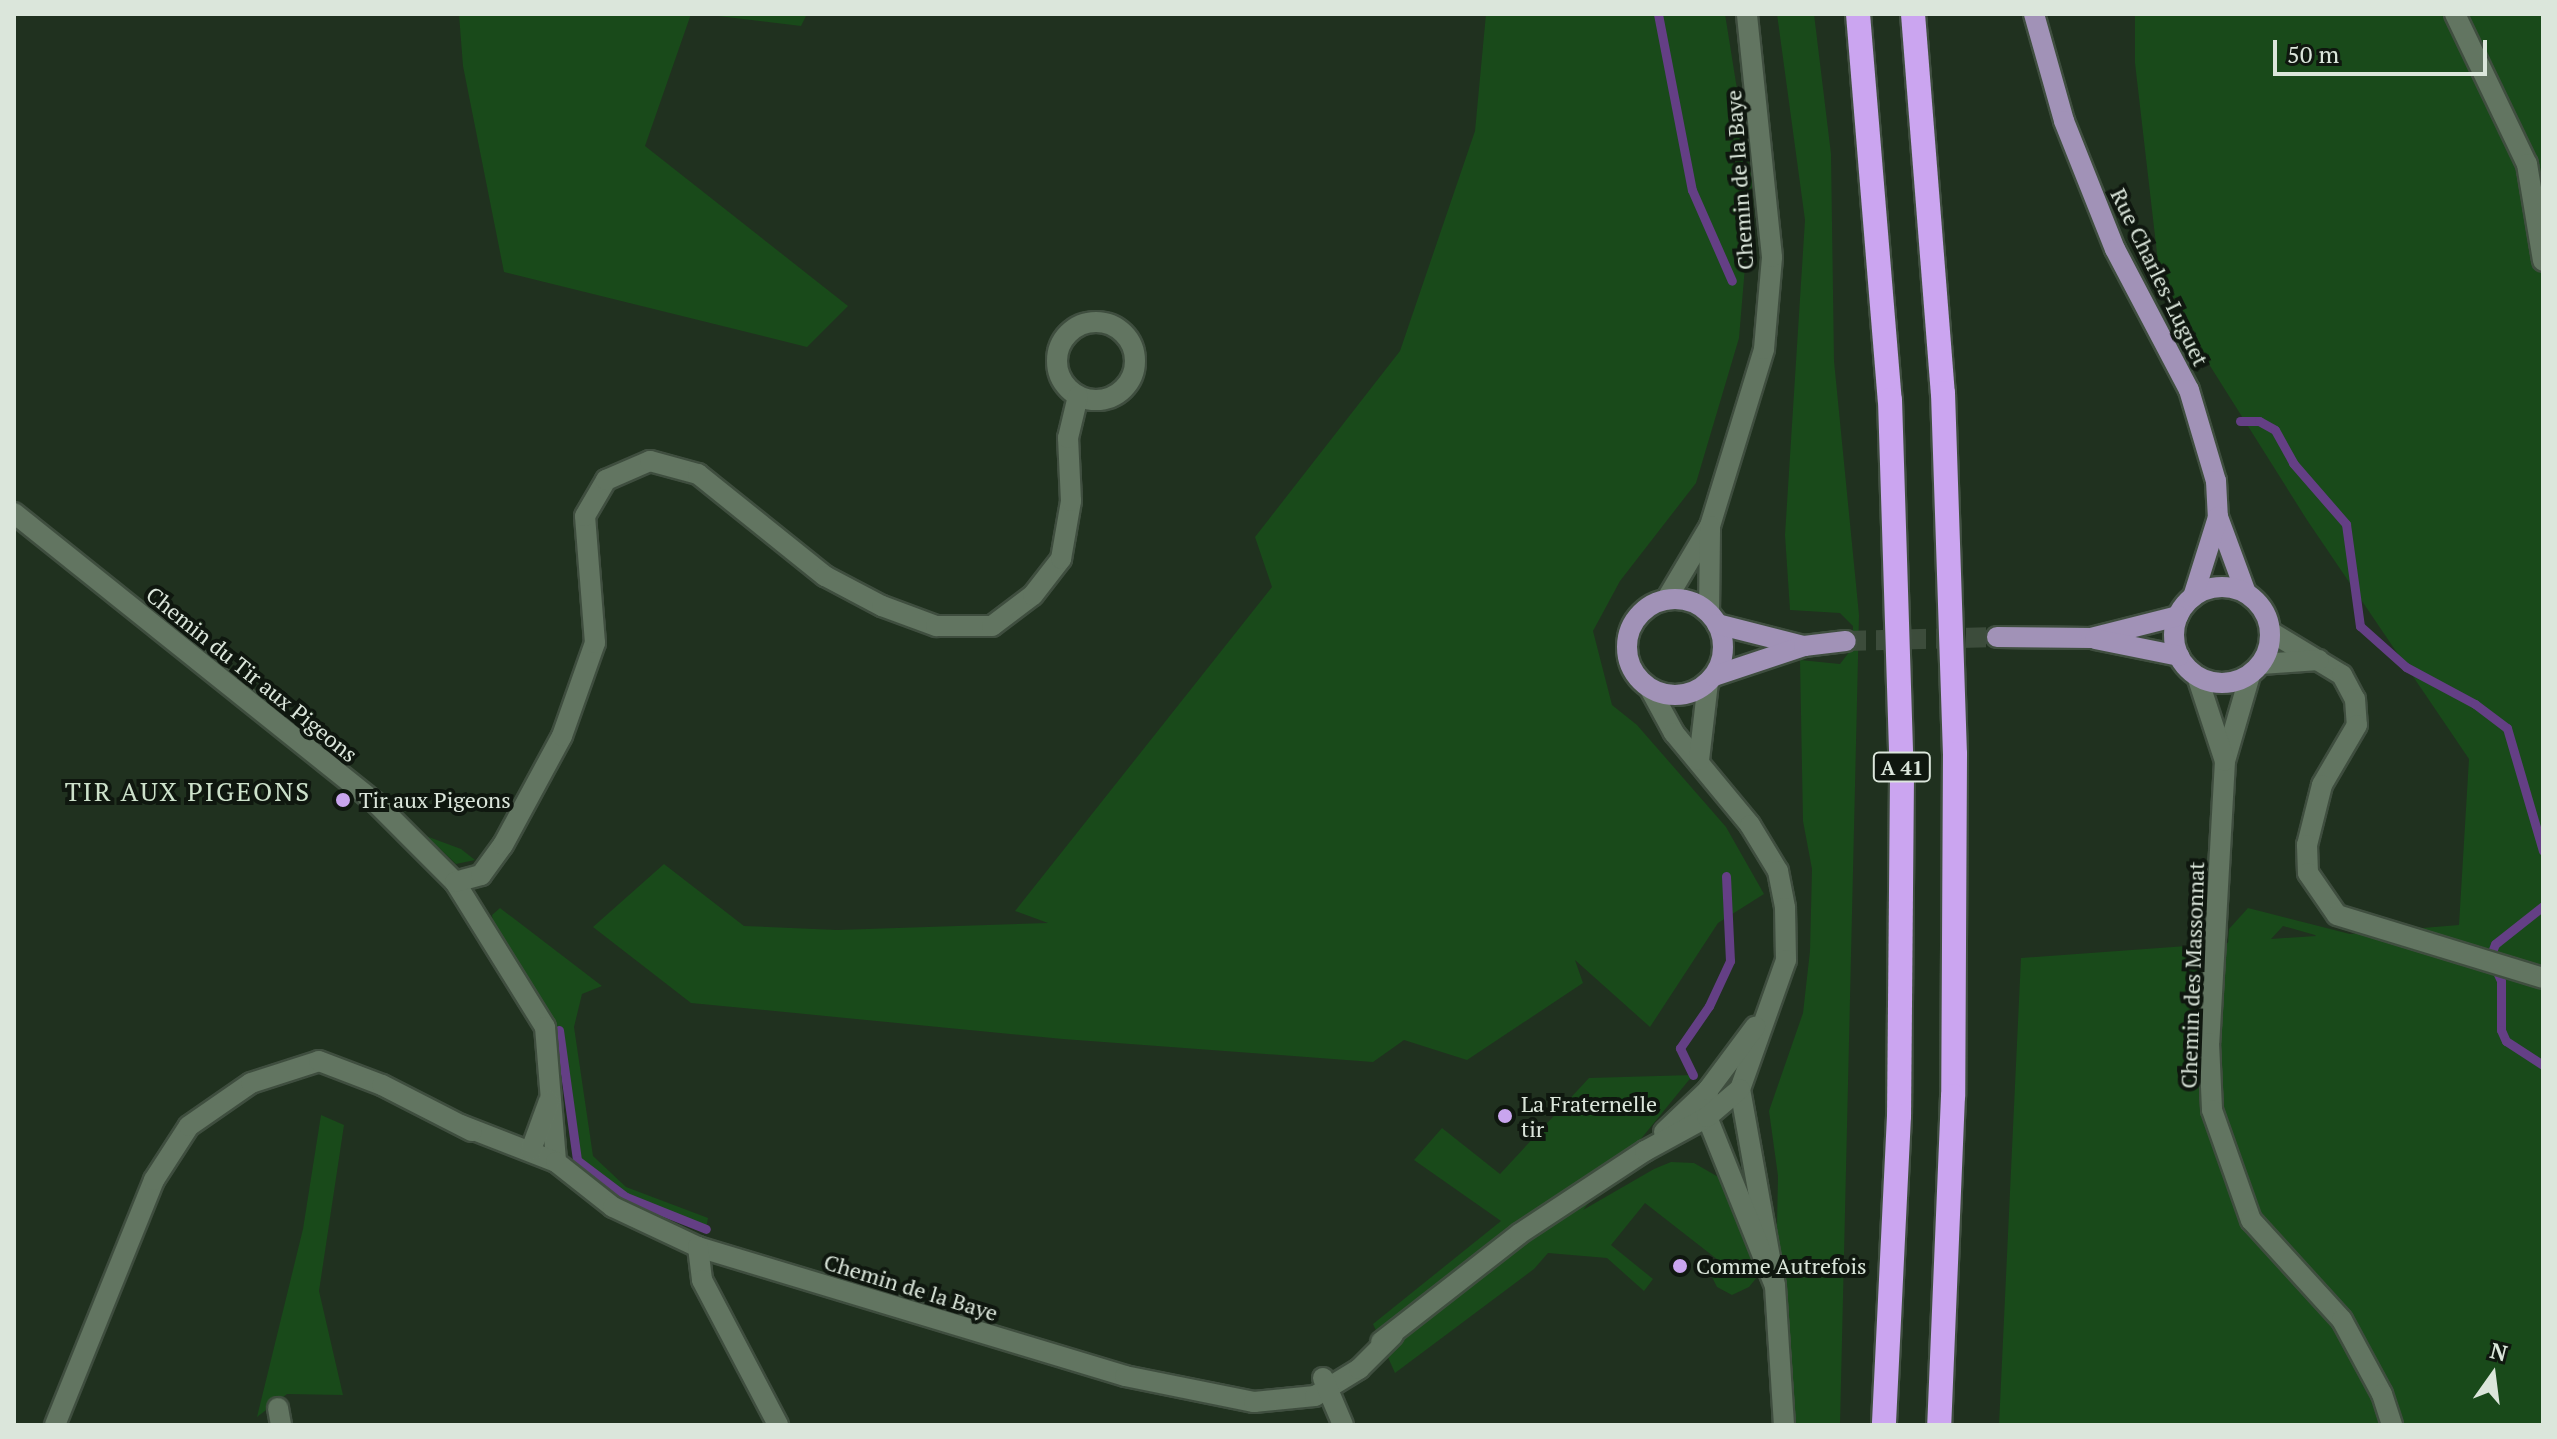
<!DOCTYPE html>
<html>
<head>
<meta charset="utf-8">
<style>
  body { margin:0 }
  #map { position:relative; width:2557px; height:1439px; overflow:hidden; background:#20311f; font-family:"PT Serif",serif }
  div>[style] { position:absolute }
  .green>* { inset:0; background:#194a1a }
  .stream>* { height:9px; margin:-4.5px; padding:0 4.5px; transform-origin:4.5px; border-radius:4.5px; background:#643f85 }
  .major-tunnel>* { height:20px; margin-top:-10px; transform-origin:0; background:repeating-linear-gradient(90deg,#3c4c3b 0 20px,transparent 0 30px) }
  .roads { filter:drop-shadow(2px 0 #3f4e3f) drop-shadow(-2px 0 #3f4e3f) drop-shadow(0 2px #3f4e3f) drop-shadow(0 -2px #3f4e3f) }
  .minor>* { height:20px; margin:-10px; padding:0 10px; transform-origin:10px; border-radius:10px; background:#627561 }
  .minor>.ring { margin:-10px; padding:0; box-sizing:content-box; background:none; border:20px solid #627561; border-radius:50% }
  .major>* { height:20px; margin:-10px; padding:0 10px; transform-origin:10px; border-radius:10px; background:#a192b7 }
  .major>.ring { margin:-10px; padding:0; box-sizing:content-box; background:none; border:20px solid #a192b7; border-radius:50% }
  .highway>* { height:24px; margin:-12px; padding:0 12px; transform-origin:12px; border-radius:12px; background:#cba5f0 }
  .dots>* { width:22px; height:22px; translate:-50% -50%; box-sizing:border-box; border:4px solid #0f170f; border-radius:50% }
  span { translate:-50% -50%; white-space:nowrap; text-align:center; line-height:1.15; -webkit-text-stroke:8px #0f170f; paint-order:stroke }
  .shield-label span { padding:2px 6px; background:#0f170f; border:2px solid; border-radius:6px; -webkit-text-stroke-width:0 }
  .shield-label { font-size:20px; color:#dbe6db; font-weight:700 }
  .street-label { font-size:22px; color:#dbe6db }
  .poi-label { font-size:22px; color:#dbe6db }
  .left { translate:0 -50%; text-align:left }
  .quarter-label { font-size:26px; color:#cde2cb; letter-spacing:2px }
  .frame { position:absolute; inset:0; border:16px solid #dbe6db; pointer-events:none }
  .north { position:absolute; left:2453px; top:1335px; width:80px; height:80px; -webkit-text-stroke:6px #0f170f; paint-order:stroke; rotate:14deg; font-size:22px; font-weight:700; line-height:32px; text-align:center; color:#dbe6db }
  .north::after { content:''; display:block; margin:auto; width:28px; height:36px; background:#dbe6db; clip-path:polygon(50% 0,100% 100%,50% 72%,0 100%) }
  .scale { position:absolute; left:2273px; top:40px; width:214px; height:36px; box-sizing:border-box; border:4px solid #dbe6db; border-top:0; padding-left:10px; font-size:24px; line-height:28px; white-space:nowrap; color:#dbe6db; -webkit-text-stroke:6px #0f170f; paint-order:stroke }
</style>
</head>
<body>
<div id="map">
  <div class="green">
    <div style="clip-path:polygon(459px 14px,691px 14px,645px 146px,848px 306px,807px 347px,504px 272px,463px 66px)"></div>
    <div style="clip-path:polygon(701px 14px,807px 14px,801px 26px)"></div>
    <div style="clip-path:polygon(1486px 14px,1725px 14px,1752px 183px,1739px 338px,1696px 483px,1620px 581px,1593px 631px,1612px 705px,1637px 725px,1726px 827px,1764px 894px,1718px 923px,1650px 1027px,1575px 960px,1583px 983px,1467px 1060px,1404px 1040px,1373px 1062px,1063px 1039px,691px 1003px,593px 927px,664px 864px,744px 926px,837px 930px,1048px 923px,1015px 911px,1272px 587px,1255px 537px,1400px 351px,1475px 131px)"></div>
    <div style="clip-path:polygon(1777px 14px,1814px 14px,1831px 154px,1834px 361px,1859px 615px,1840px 1425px,1773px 1425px,1778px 1176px,1769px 1111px,1803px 1013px,1810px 951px,1812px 869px,1803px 821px,1800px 660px,1840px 664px,1853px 647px,1853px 626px,1840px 613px,1790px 610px,1785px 535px,1805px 220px)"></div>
    <div style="clip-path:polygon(evenodd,2135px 14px,2543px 14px,2543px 1425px,1999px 1425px,2021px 958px,2228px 943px,2229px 929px,2248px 908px,2350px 934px,2459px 925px,2469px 759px,2307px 520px,2161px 288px,2135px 63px,2135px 14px,2283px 926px,2315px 935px,2316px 936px,2271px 939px,2283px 926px)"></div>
    <div style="clip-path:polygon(426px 836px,461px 849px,475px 860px,456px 864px)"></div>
    <div style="clip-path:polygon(500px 908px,602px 986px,582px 994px,574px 1027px,593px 1156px,626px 1187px,708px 1218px,706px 1229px,626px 1197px,577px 1160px,559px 1030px,493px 924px,492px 915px)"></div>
    <div style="clip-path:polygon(1693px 1075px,1583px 1210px,1654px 1169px,1671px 1162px,1694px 1163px,1720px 1178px,1758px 1276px,1749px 1287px,1732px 1295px,1717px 1287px,1710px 1273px,1718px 1260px,1645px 1203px,1611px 1245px,1653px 1279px,1644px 1291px,1607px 1258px,1548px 1253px,1534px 1269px,1395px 1373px,1373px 1324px,1501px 1221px,1414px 1160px,1442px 1128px,1500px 1174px,1589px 1078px)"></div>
    <div style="clip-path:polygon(321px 1115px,344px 1125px,319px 1291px,343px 1395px,287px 1394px,257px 1417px,303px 1229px)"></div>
  </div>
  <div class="stream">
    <div style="left:1658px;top:14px;width:179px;rotate:79.1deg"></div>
    <div style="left:1692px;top:190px;width:99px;rotate:66.3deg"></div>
    <div style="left:2240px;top:421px;width:19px"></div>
    <div style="left:2259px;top:421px;width:18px;rotate:29deg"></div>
    <div style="left:2275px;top:430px;width:38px;rotate:61deg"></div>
    <div style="left:2293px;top:463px;width:81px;rotate:49deg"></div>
    <div style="left:2346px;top:524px;width:103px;rotate:82.2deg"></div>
    <div style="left:2360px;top:626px;width:62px;rotate:41.7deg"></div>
    <div style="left:2406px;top:667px;width:78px;rotate:28.2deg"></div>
    <div style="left:2475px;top:704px;width:40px;rotate:37deg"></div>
    <div style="left:2507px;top:728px;width:128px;rotate:73.7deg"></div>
    <div style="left:2543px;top:906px;width:61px;rotate:141.6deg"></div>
    <div style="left:2495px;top:944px;width:14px;rotate:111deg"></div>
    <div style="left:2490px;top:957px;width:26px;rotate:65deg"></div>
    <div style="left:2501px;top:981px;width:49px;rotate:90deg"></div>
    <div style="left:2501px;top:1030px;width:12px;rotate:66deg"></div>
    <div style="left:2506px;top:1041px;width:44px;rotate:33deg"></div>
    <div style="left:559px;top:1030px;width:131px;rotate:82.1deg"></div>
    <div style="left:577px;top:1160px;width:61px;rotate:37.1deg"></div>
    <div style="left:626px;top:1197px;width:86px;rotate:21.8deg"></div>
    <div style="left:1693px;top:1075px;width:30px;rotate:-116deg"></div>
    <div style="left:1680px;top:1048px;width:51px;rotate:-55.4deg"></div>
    <div style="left:1709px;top:1006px;width:50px;rotate:-65deg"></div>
    <div style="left:1730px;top:961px;width:85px;rotate:-92.7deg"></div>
  </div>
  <div class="major-tunnel">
    <div style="left:1846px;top:641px;width:151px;rotate:-1.5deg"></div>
  </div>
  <div class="roads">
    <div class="minor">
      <div style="left:2455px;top:14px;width:166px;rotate:64.4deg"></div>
      <div style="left:2527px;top:164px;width:98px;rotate:80.6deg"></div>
      <div class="ring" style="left:1057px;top:322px;width:58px;height:58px"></div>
      <div style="left:14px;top:513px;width:467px;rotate:38.7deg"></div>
      <div style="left:378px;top:805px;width:109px;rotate:45deg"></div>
      <div style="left:455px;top:882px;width:171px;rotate:58.2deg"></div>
      <div style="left:545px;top:1027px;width:135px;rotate:85.3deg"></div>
      <div style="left:1666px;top:600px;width:86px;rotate:-59.3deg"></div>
      <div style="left:1710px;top:526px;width:185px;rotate:-73deg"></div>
      <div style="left:1764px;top:349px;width:92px;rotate:-85deg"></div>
      <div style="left:1772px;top:257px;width:244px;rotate:-95.9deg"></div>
      <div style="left:1709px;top:613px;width:87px;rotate:-89.3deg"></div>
      <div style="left:2271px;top:632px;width:83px;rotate:31.2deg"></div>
      <div style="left:2342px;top:675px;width:27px;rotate:62deg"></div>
      <div style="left:2355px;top:699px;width:26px;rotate:86deg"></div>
      <div style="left:2357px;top:725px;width:69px;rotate:120.3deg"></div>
      <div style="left:2322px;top:785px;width:62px;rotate:104deg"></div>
      <div style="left:2307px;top:845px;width:28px;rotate:88deg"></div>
      <div style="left:2308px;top:873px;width:51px;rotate:55.4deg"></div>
      <div style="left:2337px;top:915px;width:215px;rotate:17deg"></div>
      <div style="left:2261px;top:664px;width:58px;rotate:-3.9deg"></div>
      <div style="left:2250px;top:675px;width:90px;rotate:106.2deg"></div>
      <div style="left:2225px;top:761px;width:282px;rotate:93.2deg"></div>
      <div style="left:2209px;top:1043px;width:67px;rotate:87.4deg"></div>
      <div style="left:2212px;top:1110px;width:117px;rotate:70.5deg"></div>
      <div style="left:2251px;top:1220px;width:135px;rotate:47.7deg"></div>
      <div style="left:2342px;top:1320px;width:84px;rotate:61.6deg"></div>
      <div style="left:2382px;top:1394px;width:33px;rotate:72deg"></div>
      <div style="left:2197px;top:676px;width:89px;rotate:71.8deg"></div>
      <div style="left:1650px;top:689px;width:50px;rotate:61.4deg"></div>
      <div style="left:1674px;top:733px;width:119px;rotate:50.4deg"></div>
      <div style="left:1750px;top:825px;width:54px;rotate:58.7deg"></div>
      <div style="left:1778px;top:871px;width:38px;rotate:79deg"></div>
      <div style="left:1785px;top:908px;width:52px;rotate:88.9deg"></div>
      <div style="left:1786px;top:960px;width:137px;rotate:109.6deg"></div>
      <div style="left:1740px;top:1089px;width:200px;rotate:79.9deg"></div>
      <div style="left:1699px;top:760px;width:79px;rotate:-83.4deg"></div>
      <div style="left:455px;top:882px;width:27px;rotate:-15deg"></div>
      <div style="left:481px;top:875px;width:37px;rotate:-54deg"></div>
      <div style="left:503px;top:845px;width:124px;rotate:-61.6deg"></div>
      <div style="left:562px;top:736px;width:99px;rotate:-70.5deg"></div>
      <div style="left:595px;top:643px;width:127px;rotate:-94.5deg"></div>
      <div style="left:585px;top:516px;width:42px;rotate:-59.7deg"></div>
      <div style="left:606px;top:480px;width:48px;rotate:-23.4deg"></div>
      <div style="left:650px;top:461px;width:50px;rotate:15.2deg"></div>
      <div style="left:698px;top:474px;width:163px;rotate:38.8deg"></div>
      <div style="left:825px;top:576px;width:64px;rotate:27.8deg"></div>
      <div style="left:882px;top:606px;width:58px;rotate:20.3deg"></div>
      <div style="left:936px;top:626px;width:56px"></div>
      <div style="left:992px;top:626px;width:51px;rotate:-37.1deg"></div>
      <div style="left:1033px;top:595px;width:46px;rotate:-52.1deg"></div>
      <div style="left:1061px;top:559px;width:59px;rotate:-80.2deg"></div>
      <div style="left:1071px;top:501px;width:63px;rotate:-92.7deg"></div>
      <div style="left:1068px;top:438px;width:43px;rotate:-76.6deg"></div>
      <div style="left:1708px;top:1090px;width:27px;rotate:92deg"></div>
      <div style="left:1707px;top:1117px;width:182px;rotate:68.1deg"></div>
      <div style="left:1775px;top:1286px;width:139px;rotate:86.3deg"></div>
      <div style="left:461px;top:1125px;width:102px;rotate:21.3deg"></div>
      <div style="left:556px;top:1162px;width:73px;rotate:38.3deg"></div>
      <div style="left:613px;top:1207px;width:94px;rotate:25.2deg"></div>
      <div style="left:698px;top:1247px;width:446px;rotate:16.8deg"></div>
      <div style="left:1125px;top:1376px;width:132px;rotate:11.4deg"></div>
      <div style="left:1254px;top:1402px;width:61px;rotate:-5.6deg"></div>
      <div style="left:1315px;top:1396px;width:52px;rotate:-31.5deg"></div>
      <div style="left:1359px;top:1369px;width:48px;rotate:-45deg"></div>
      <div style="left:1664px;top:1132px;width:61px;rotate:-43.7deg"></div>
      <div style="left:1708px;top:1090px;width:79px;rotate:-53.3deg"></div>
      <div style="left:531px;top:1150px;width:52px;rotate:-69.8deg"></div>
      <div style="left:698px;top:1247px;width:33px;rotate:83deg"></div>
      <div style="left:702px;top:1280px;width:164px;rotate:62.3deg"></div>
      <div style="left:1381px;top:1342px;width:175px;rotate:-38deg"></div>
      <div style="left:1519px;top:1234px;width:151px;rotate:-33.4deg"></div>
      <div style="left:1645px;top:1151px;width:71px;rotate:-28.7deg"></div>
      <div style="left:1707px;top:1117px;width:43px;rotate:-40.3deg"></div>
      <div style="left:1323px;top:1378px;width:51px;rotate:66.9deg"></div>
      <div style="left:278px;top:1408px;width:17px;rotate:80deg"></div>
      <div style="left:55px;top:1425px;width:264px;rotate:-68deg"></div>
      <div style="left:154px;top:1180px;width:64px;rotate:-57.1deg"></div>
      <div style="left:189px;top:1126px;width:75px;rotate:-34.7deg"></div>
      <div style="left:251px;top:1083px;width:71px;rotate:-17.9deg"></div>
      <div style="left:319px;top:1061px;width:67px;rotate:20.9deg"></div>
      <div style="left:382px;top:1085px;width:101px;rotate:27.1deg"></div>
    </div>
    <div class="major">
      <div style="left:2034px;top:14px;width:111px;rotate:74.3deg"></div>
      <div style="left:2064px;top:121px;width:138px;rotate:68.3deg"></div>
      <div style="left:2115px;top:249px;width:159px;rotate:62.3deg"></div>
      <div style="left:2189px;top:390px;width:95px;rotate:73.5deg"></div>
      <div style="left:2216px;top:481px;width:36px;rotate:87deg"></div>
      <div style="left:2218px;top:517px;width:81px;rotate:69.8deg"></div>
      <div class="ring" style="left:2174px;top:587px;width:76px;height:76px"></div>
      <div style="left:2193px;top:597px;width:84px;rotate:-72.6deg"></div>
      <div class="ring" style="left:1627px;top:599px;width:76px;height:76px"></div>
      <div style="left:1717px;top:624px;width:90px;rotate:14.2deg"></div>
      <div style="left:1997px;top:637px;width:94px;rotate:0.6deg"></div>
      <div style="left:2091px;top:638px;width:90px;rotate:-14.2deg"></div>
      <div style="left:2095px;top:639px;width:86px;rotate:11.4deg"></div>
      <div style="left:1714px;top:676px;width:95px;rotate:-18.4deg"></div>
      <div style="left:1804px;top:646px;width:42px;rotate:-6.8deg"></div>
    </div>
    <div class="highway">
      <div style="left:1858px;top:14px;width:387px;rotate:85.3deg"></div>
      <div style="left:1890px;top:400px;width:376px;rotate:88.2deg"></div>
      <div style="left:1902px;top:776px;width:340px;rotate:90.5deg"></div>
      <div style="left:1899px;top:1116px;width:309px;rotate:92.8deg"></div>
      <div style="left:1913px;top:14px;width:380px;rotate:85.5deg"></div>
      <div style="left:1943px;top:393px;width:361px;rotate:88.1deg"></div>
      <div style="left:1955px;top:754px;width:342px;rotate:90.3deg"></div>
      <div style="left:1953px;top:1096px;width:329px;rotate:92.4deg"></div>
    </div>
  </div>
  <div class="dots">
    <div style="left:343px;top:800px;background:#c9a5ee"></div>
    <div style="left:1505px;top:1116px;background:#c9a5ee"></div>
    <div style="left:1680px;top:1266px;background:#c9a5ee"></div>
  </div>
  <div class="shield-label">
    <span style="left:1902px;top:767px">A 41</span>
  </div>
  <div class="street-label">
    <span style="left:1739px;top:180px;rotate:-94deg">Chemin de la Baye</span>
    <span style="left:2160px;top:277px;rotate:64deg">Rue Charles-Luguet</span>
    <span style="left:252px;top:674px;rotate:39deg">Chemin du Tir aux Pigeons</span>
    <span style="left:2192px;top:975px;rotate:-88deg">Chemin des Massonnat</span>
    <span style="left:911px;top:1287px;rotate:17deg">Chemin de la Baye</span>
  </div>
  <div class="poi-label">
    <span class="left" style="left:359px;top:800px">Tir aux Pigeons</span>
    <span class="left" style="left:1521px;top:1116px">La Fraternelle<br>tir</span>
    <span class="left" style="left:1696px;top:1266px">Comme Autrefois</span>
  </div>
  <div class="quarter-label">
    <span style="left:188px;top:792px">TIR AUX PIGEONS</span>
  </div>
  <div class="frame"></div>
  <div class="north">N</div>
  <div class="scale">50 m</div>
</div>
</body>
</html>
